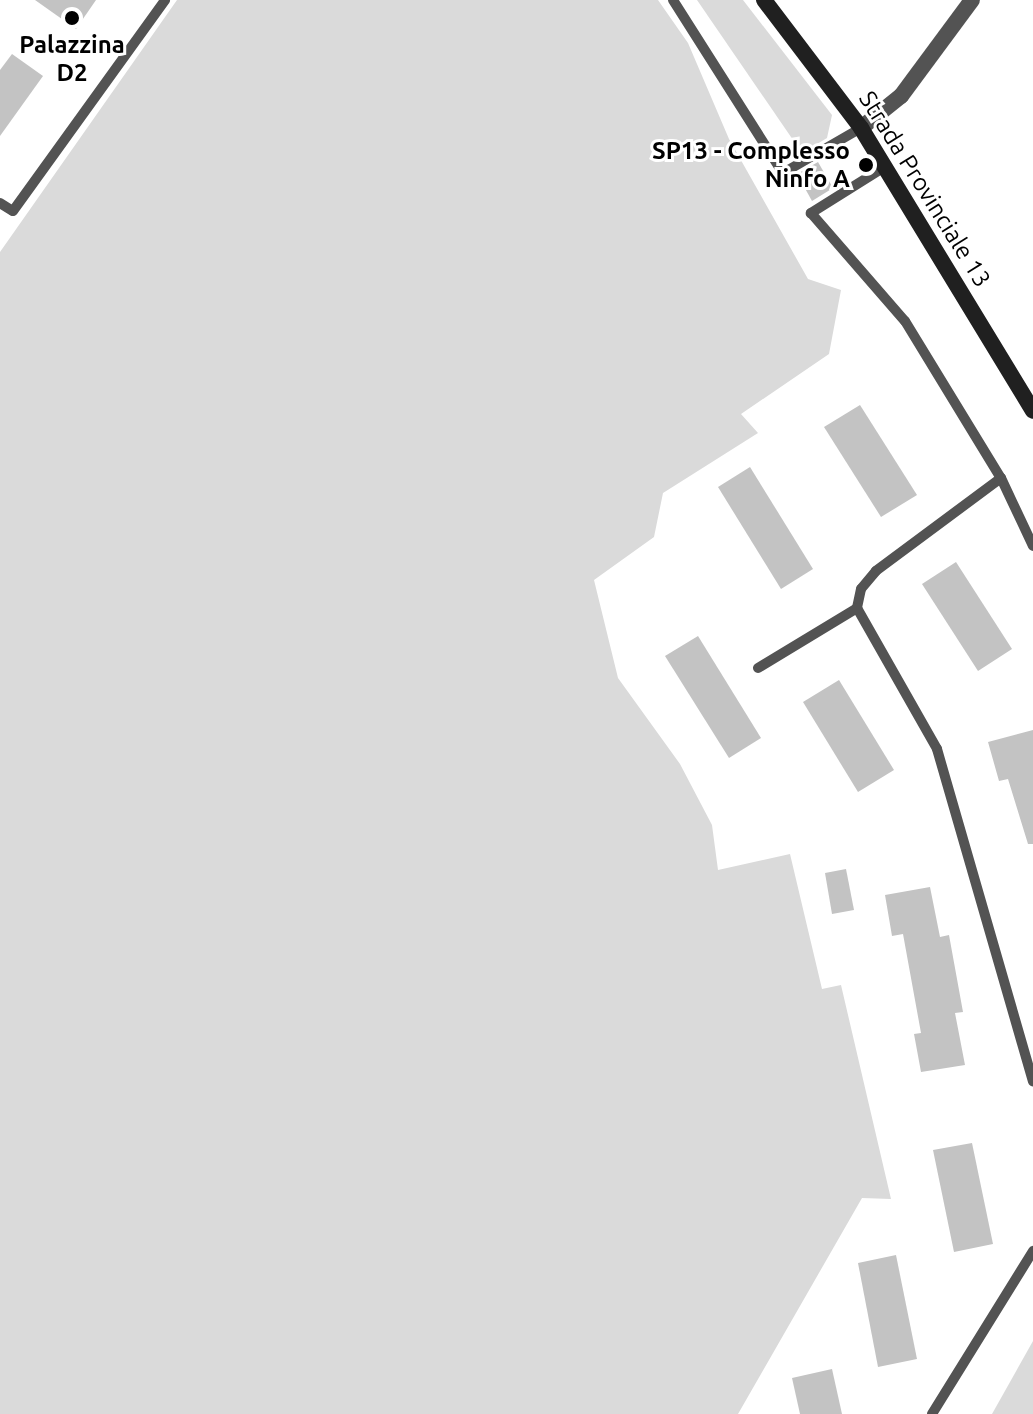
<!DOCTYPE html>
<html>
<head>
<meta charset="utf-8">
<style>
  body { margin:0 }
  #map { position:relative; width:1033px; height:1414px; overflow:hidden; background:#fff; font-family:Ubuntu,sans-serif }
  div>[style] { position:absolute }
  .green>* { inset:0; background:#dadada }
  .building>* { inset:0; background:#c3c3c3 }
  .lane>* { height:10px; margin:-5px; padding:0 5px; transform-origin:5px; border-radius:5px; background:#535353 }
  .street>* { height:16px; margin:-8px; padding:0 8px; transform-origin:8px; border-radius:8px; background:#535353 }
  .secondary>* { height:16px; margin:-8px; padding:0 8px; transform-origin:8px; border-radius:8px; background:#202020 }
  .dots>* { width:22px; height:22px; translate:-50% -50%; box-sizing:border-box; border:4px solid #fff; border-radius:50% }
  span { translate:-50% -50%; white-space:nowrap; text-align:center; line-height:1.15; -webkit-text-stroke:6px #fff; paint-order:stroke }
  .poi-label { font-size:24px; color:#000; font-weight:700 }
  .right { translate:-100% -50%; text-align:right }
  .street-label { font-size:24px; color:#000 }
</style>
</head>
<body>
<div id="map">
  <div class="green">
    <div style="clip-path:polygon(177px 0,658px 0,688px 43px,729px 139px,808px 279px,841px 290px,829px 354px,741px 414px,758px 433px,663px 493px,654px 537px,594px 580px,618px 678px,680px 764px,712px 825px,718px 870px,790px 854px,822px 989px,841px 985px,891px 1199px,862px 1198px,738px 1414px,0 1414px,0 252px)"></div>
    <div style="clip-path:polygon(697px 0,743px 0,832px 115px,827px 138px,802px 153px)"></div>
    <div style="clip-path:polygon(1033px 1341px,1033px 1414px,992px 1414px)"></div>
  </div>
  <div class="building">
    <div style="clip-path:polygon(35px 0,96px 0,76px 29px)"></div>
    <div style="clip-path:polygon(12px 54px,43px 76px,0 136px,0 70px)"></div>
    <div style="clip-path:polygon(818px 162px,833px 188px,812px 201px,797px 174px)"></div>
    <div style="clip-path:polygon(860px 405px,917px 495px,881px 517px,824px 427px)"></div>
    <div style="clip-path:polygon(750px 467px,813px 569px,781px 589px,718px 487px)"></div>
    <div style="clip-path:polygon(956px 562px,1012px 649px,978px 671px,922px 584px)"></div>
    <div style="clip-path:polygon(698px 636px,761px 738px,729px 758px,665px 656px)"></div>
    <div style="clip-path:polygon(839px 680px,894px 770px,858px 792px,803px 702px)"></div>
    <div style="clip-path:polygon(1033px 730px,1033px 844px,1028px 844px,1008px 779px,999px 781px,988px 742px)"></div>
    <div style="clip-path:polygon(846px 869px,854px 910px,832px 914px,825px 873px)"></div>
    <div style="clip-path:polygon(930px 887px,940px 937px,949px 935px,963px 1012px,955px 1013px,965px 1065px,921px 1072px,914px 1034px,921px 1033px,903px 934px,892px 936px,885px 895px)"></div>
    <div style="clip-path:polygon(972px 1143px,993px 1244px,954px 1252px,933px 1150px)"></div>
    <div style="clip-path:polygon(896px 1255px,917px 1359px,878px 1367px,858px 1263px)"></div>
    <div style="clip-path:polygon(832px 1369px,842px 1414px,800px 1414px,792px 1378px)"></div>
  </div>
  <div class="lane">
    <div style="left:673px;top:0;width:205px;rotate:57.6deg"></div>
    <div style="left:783px;top:173px;width:90px;rotate:-30deg"></div>
    <div style="left:886px;top:166px;width:89px;rotate:147.9deg"></div>
    <div style="left:811px;top:213px;width:143px;rotate:49deg"></div>
    <div style="left:905px;top:321px;width:184px;rotate:58.6deg"></div>
    <div style="left:1001px;top:478px;width:75px;rotate:64.8deg"></div>
    <div style="left:0;top:203px;width:15px;rotate:32deg"></div>
    <div style="left:13px;top:211px;width:260px;rotate:-54.2deg"></div>
    <div style="left:1001px;top:478px;width:156px;rotate:143.4deg"></div>
    <div style="left:876px;top:571px;width:23px;rotate:130deg"></div>
    <div style="left:861px;top:589px;width:19px;rotate:102deg"></div>
    <div style="left:857px;top:608px;width:162px;rotate:60.4deg"></div>
    <div style="left:937px;top:749px;width:346px;rotate:73.9deg"></div>
    <div style="left:758px;top:668px;width:116px;rotate:-31.2deg"></div>
    <div style="left:932px;top:1414px;width:192px;rotate:-58.2deg"></div>
  </div>
  <div class="street">
    <div style="left:861px;top:128px;width:51px;rotate:-38.7deg"></div>
    <div style="left:901px;top:96px;width:119px;rotate:-53.5deg"></div>
  </div>
  <div class="secondary">
    <div style="left:764px;top:0;width:161px;rotate:52.8deg"></div>
    <div style="left:861px;top:128px;width:331px;rotate:58.7deg"></div>
  </div>
  <div class="dots">
    <div style="left:72px;top:18px;background:#000"></div>
    <div style="left:866px;top:165px;background:#000"></div>
  </div>
  <div class="poi-label">
    <span style="left:72px;top:59px">Palazzina<br>D2</span>
    <span class="right" style="left:850px;top:165px">SP13 - Complesso<br>Ninfo A</span>
  </div>
  <div class="street-label">
    <span style="left:925px;top:189px;rotate:58deg">Strada Provinciale 13</span>
  </div>
</div>
</body>
</html>
